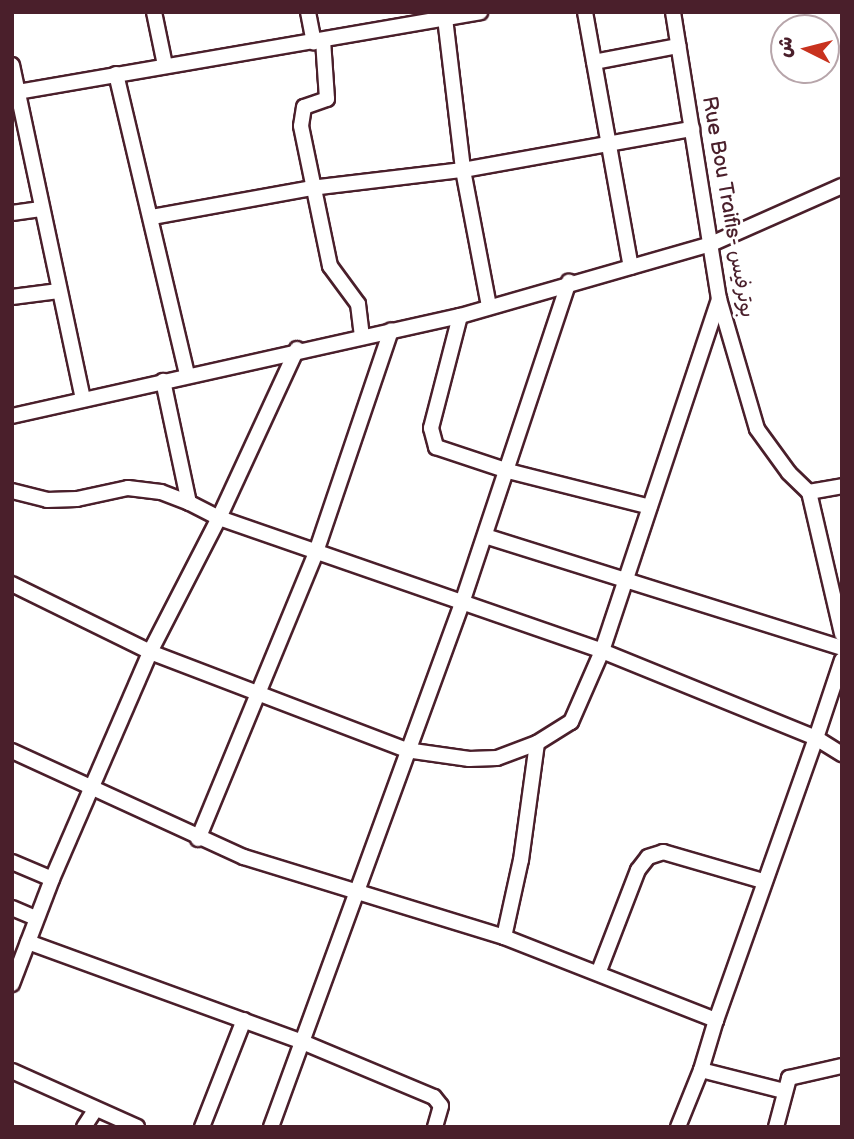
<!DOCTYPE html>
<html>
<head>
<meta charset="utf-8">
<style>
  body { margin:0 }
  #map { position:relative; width:854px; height:1139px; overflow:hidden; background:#fff; font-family:"Balsamiq Sans","Playpen Sans Arabic",sans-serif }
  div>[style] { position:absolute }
  .roads { filter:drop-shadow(2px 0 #4a1f2b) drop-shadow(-2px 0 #4a1f2b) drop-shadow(0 2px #4a1f2b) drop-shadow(0 -2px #4a1f2b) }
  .street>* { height:14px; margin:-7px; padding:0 7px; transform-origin:7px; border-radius:7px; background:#fff }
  span { translate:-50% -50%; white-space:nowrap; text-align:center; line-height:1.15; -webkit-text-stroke:6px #fff; paint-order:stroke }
  .street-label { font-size:21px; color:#4a1f2b }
  .frame { position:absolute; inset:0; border:14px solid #4a1f2b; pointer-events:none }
  .north { position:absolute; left:770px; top:14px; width:70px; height:70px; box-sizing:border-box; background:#fff; border:2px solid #b7a5aa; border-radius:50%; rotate:276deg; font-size:19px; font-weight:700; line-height:28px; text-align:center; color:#4a1f2b }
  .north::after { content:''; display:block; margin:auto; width:24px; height:32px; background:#c8321e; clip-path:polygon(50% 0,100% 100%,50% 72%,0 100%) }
</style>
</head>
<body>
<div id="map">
  <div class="roads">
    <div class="street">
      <div style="left:154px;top:12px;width:54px;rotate:78.3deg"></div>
      <div style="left:308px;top:12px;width:31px;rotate:79deg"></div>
      <div style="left:585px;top:12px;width:259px;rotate:79.8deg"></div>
      <div style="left:673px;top:12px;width:291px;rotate:80.9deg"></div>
      <div style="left:719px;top:299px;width:135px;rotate:73.7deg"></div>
      <div style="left:757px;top:429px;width:54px;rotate:54deg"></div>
      <div style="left:789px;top:473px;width:28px;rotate:44deg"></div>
      <div style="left:809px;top:492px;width:146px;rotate:76.9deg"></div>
      <div style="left:445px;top:18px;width:153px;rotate:83.2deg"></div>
      <div style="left:463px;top:170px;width:138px;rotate:79.2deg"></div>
      <div style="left:323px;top:40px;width:59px;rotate:86.1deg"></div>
      <div style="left:327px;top:99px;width:24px;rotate:161deg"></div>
      <div style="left:304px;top:107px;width:19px;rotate:99deg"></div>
      <div style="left:301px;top:126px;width:143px;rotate:78.3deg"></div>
      <div style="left:330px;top:266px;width:47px;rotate:53.6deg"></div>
      <div style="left:358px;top:304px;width:31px;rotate:83deg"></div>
      <div style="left:594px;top:62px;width:86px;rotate:-10.8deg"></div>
      <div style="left:12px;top:65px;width:342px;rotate:78deg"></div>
      <div style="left:116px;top:74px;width:309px;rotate:76.7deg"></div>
      <div style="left:18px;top:92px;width:469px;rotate:-9.8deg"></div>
      <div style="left:12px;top:213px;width:29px;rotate:-8deg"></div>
      <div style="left:152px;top:217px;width:162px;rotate:-10.3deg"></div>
      <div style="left:311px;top:188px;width:153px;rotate:-6.8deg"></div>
      <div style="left:463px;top:170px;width:233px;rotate:-10.2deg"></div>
      <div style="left:12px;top:297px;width:47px;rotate:-7.3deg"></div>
      <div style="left:460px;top:316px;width:116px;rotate:104.5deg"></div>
      <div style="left:431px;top:428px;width:20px;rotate:75deg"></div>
      <div style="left:436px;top:447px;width:76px;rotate:18.4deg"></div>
      <div style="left:508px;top:471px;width:146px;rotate:14.2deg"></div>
      <div style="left:297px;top:349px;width:186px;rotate:114.8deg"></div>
      <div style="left:219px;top:518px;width:405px;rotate:19.1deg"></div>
      <div style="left:602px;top:651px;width:231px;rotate:22.1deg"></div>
      <div style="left:816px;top:738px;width:299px;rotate:109.5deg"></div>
      <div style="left:12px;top:416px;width:459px;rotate:-12.6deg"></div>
      <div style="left:460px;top:316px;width:261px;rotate:-16deg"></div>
      <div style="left:711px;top:244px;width:143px;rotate:-23.9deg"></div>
      <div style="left:12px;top:491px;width:36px;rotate:14deg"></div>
      <div style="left:47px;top:500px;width:30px;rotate:-2deg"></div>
      <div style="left:77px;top:499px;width:52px;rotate:-12.2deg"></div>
      <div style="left:128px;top:488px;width:33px;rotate:7deg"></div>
      <div style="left:161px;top:492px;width:30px;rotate:21deg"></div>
      <div style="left:809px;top:492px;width:34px;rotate:-10deg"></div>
      <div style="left:485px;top:536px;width:374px;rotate:17.4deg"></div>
      <div style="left:12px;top:584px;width:154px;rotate:26.2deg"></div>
      <div style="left:150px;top:652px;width:274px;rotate:20.9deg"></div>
      <div style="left:406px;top:750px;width:64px;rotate:8.1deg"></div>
      <div style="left:469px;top:759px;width:28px;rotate:-2deg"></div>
      <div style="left:497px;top:758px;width:43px;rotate:-20.6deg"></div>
      <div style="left:537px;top:743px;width:40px;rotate:-32deg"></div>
      <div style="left:571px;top:722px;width:77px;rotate:-66.4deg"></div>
      <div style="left:602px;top:651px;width:371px;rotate:-71.6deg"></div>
      <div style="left:842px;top:660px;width:82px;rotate:108.4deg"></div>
      <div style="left:816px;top:738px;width:31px;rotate:32deg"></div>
      <div style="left:12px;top:751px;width:255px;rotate:24.6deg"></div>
      <div style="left:244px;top:857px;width:272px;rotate:17.1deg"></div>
      <div style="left:504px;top:937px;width:228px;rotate:21.4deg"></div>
      <div style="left:716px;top:1020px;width:52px;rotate:106.7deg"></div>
      <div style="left:198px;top:839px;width:310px;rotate:-67.6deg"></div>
      <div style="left:316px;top:552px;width:234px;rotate:-71.3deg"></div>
      <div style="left:12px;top:862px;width:43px;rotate:23deg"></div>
      <div style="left:12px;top:908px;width:26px;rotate:23deg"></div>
      <div style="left:504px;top:937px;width:79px;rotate:-77.6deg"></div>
      <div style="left:521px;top:860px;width:118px;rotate:-82.2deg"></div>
      <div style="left:28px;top:942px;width:289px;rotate:20deg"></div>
      <div style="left:300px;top:1041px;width:145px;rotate:22.7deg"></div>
      <div style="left:434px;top:1097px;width:11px;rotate:52deg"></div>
      <div style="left:441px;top:1106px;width:22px;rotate:106deg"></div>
      <div style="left:599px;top:971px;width:108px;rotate:-68.9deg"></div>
      <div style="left:638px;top:870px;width:16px;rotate:-52deg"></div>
      <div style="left:648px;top:857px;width:16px;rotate:-18deg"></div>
      <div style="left:663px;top:852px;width:104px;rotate:16.2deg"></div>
      <div style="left:12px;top:984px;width:112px;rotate:-69.1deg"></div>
      <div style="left:52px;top:879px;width:247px;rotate:-66.6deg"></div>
      <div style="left:150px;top:652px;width:151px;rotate:-62.8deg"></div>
      <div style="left:219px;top:518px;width:34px;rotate:-153deg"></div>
      <div style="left:189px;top:503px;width:125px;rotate:-102deg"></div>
      <div style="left:12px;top:1071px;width:137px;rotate:24.1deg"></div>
      <div style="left:84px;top:1127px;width:20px;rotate:-57deg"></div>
      <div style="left:202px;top:1127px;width:115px;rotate:-68.6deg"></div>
      <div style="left:271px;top:1127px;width:555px;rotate:-69.96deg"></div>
      <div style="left:461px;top:606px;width:342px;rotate:-71.6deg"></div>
      <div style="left:678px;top:1127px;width:61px;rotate:-68deg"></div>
      <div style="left:701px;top:1070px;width:86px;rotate:14.2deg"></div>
      <div style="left:776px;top:1127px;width:51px;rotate:-75.1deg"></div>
      <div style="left:789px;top:1078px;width:54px;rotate:-12.8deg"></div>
    </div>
  </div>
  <div class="street-label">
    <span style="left:728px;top:207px;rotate:80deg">Rue Bou Traifis- بوترفيس</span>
  </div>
  <div class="frame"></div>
  <div class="north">ش</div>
</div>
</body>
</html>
